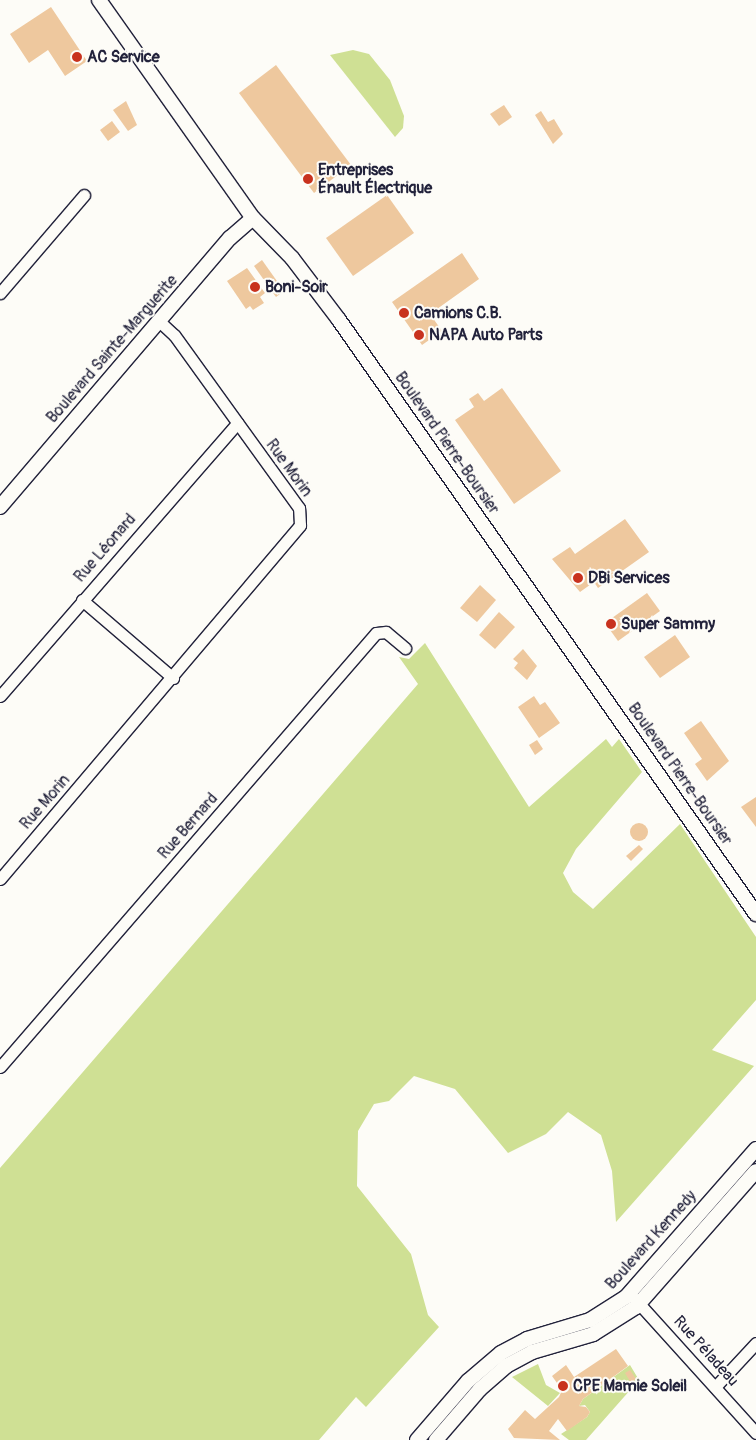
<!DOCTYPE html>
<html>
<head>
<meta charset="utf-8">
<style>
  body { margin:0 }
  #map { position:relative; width:756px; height:1440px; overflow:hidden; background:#fdfcf7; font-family:Pangolin,sans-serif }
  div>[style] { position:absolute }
  .green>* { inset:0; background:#cfe094 }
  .building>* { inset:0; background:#eec89e }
  .round { border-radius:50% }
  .roads { filter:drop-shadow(1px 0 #22223b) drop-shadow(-1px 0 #22223b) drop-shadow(0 1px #22223b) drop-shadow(0 -1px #22223b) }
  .minor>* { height:11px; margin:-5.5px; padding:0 5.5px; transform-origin:5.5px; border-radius:5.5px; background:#fdfcf7 }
  .tertiary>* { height:14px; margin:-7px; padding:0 7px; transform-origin:7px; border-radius:7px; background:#fdfcf7 }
  .dots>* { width:14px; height:14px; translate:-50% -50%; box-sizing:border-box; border:2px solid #fdfcf7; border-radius:50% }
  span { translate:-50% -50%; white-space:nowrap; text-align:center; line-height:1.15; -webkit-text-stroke:4px #fdfcf7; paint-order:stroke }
  .poi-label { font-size:16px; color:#22223b; font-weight:700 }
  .left { translate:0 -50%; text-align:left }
  .street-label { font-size:16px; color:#22223b }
</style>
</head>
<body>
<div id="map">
  <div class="green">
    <div style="clip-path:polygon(353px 50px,369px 54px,390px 80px,404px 116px,403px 128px,395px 137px,330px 55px)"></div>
    <div style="clip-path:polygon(425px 643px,529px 807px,606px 739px,612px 747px,619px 739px,642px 772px,576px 849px,563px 873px,573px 892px,593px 909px,680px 824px,756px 937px,756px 1000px,712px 1050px,754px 1066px,616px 1222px,612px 1171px,601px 1135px,568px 1112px,546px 1134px,508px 1153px,455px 1089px,414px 1076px,389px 1101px,374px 1104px,358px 1131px,357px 1186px,411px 1254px,428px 1315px,439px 1327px,366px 1407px,356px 1397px,319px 1440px,0 1440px,0 1168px,418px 684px,399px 657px,409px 659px)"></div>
    <div style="clip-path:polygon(538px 1364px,546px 1385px,560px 1393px,548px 1406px,512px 1377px)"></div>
    <div style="clip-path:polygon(630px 1365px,639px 1380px,586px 1440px,569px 1440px,561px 1434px,587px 1417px,590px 1412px,585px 1405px,579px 1406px,583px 1399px)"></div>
  </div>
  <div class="building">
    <div style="clip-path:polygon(51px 7px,87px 61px,65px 76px,48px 50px,29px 63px,10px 34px)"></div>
    <div style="clip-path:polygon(276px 65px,351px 165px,314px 193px,239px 93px)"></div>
    <div style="clip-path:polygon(126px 101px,137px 125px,128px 131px,113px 110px)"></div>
    <div style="clip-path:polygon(504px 105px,512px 117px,499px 126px,490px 114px)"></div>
    <div style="clip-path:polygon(541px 111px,548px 122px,554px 119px,563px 134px,553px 144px,535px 115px)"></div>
    <div style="clip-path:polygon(112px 121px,120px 132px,108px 141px,100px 130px)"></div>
    <div style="clip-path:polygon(387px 195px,414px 233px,353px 276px,326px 238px)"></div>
    <div style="clip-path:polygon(462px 253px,479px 279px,430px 314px,442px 331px,422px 345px,392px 302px)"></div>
    <div style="clip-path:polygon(262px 260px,284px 291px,276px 297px,254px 266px)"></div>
    <div style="clip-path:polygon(247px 268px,265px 293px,260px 297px,264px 303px,253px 310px,250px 306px,246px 309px,227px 281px)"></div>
    <div style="clip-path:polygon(502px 388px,561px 471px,514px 504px,455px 420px,474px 407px,469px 399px,478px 393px,484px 401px)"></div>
    <div style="clip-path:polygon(625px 519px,649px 552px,598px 588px,594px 582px,580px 592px,552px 559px,570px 547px,575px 554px)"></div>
    <div style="clip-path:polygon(480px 585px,496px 600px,477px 622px,460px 608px)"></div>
    <div style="clip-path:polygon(647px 593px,660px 611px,618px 641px,605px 623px)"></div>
    <div style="clip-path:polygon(499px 612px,515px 627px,495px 649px,479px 635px)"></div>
    <div style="clip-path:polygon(675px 635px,690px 657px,660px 678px,644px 657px)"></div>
    <div style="clip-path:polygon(523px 649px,537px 666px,527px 680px,514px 668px,518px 663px,513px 659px)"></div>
    <div style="clip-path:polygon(534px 696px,540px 705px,545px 702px,560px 723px,539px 738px,518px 707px)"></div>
    <div style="clip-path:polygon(701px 721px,729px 761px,707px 781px,695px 764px,702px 759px,684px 733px)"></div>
    <div style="clip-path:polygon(537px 740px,543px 749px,535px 755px,529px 745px)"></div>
    <div style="clip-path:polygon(756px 797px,756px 827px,741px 807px)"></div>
    <div class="round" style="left:630px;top:823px;width:18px;height:18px"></div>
    <div style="clip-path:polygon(639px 845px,643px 849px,631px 861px,626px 856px)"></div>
    <div style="clip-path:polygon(616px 1349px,628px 1366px,583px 1399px,579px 1406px,586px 1407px,590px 1412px,587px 1417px,567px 1431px,558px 1419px,549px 1431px,560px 1440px,514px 1438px,508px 1429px,525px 1410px,535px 1419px,559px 1397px,562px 1390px,552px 1376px,566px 1365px,574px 1377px)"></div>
    <div style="clip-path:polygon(630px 1370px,636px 1379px,631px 1383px,625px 1373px)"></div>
  </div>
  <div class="roads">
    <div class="minor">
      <div style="left:0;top:293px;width:129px;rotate:-49.4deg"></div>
      <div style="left:82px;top:600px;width:120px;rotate:40.6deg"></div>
      <div style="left:0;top:696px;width:362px;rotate:-49deg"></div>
      <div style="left:0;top:879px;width:464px;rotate:-49.7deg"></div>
      <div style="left:300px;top:525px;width:17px;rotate:-93deg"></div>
      <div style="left:299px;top:508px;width:213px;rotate:-125.8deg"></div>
      <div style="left:174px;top:335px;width:21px;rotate:-137deg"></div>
      <div style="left:0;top:1067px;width:574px;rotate:-49.1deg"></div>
      <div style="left:376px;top:633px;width:10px;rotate:-6deg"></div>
      <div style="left:386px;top:632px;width:25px;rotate:40deg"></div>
      <div style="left:634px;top:1298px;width:182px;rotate:47.9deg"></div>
      <div style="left:715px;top:1387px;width:60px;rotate:-47deg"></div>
    </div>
    <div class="tertiary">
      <div style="left:99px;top:0;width:267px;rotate:54.8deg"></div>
      <div style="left:253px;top:218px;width:56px;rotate:45.7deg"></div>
      <div style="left:292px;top:258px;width:78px;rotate:52.8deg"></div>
      <div style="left:339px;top:320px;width:726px;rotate:54.93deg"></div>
      <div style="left:0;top:507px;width:354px;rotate:-49.5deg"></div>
      <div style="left:230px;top:238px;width:30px;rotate:-41deg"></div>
      <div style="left:417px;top:1440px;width:78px;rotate:-49.2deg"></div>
      <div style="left:468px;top:1381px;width:43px;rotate:-40.3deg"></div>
      <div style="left:501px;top:1353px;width:30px;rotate:-28deg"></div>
      <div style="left:527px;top:1339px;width:66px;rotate:-16.8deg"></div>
      <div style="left:590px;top:1320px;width:43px;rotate:-32.6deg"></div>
      <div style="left:626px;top:1297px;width:197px;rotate:-48.7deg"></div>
      <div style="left:436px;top:1440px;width:67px;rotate:-49.2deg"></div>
      <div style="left:480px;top:1389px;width:35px;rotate:-41deg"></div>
      <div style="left:506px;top:1366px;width:30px;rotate:-28deg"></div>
      <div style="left:532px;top:1352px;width:64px;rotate:-16.4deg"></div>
      <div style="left:593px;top:1334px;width:51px;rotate:-32.1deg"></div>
      <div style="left:636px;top:1307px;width:181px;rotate:-48.6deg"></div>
    </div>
  </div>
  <div class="dots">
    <div style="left:77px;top:57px;background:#c8321e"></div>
    <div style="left:308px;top:179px;background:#c8321e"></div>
    <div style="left:255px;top:287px;background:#c8321e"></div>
    <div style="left:404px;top:313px;background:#c8321e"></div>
    <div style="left:419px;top:335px;background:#c8321e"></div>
    <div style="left:578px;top:578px;background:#c8321e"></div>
    <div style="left:611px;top:624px;background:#c8321e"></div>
    <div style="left:563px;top:1386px;background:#c8321e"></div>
  </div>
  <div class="poi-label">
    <span class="left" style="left:87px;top:57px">AC Service</span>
    <span class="left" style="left:318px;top:179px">Entreprises<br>Énault Électrique</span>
    <span class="left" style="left:265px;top:287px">Boni-Soir</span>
    <span class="left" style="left:414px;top:313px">Camions C.B.</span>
    <span class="left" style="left:429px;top:335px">NAPA Auto Parts</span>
    <span class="left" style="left:588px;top:578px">DBi Services</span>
    <span class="left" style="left:621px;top:624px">Super Sammy</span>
    <span class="left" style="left:573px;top:1386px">CPE Mamie Soleil</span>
  </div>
  <div class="street-label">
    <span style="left:112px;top:349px;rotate:-49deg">Boulevard Sainte-Marguerite</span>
    <span style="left:447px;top:443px;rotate:55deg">Boulevard Pierre-Boursier</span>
    <span style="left:289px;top:468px;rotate:54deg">Rue Morin</span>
    <span style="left:105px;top:548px;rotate:-49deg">Rue Léonard</span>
    <span style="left:680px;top:774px;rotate:55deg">Boulevard Pierre-Boursier</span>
    <span style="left:45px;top:802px;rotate:-49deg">Rue Morin</span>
    <span style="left:188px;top:826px;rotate:-49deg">Rue Bernard</span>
    <span style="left:651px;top:1240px;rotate:-48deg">Boulevard Kennedy</span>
    <span style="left:706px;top:1351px;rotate:48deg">Rue Péladeau</span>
  </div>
</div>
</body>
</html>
